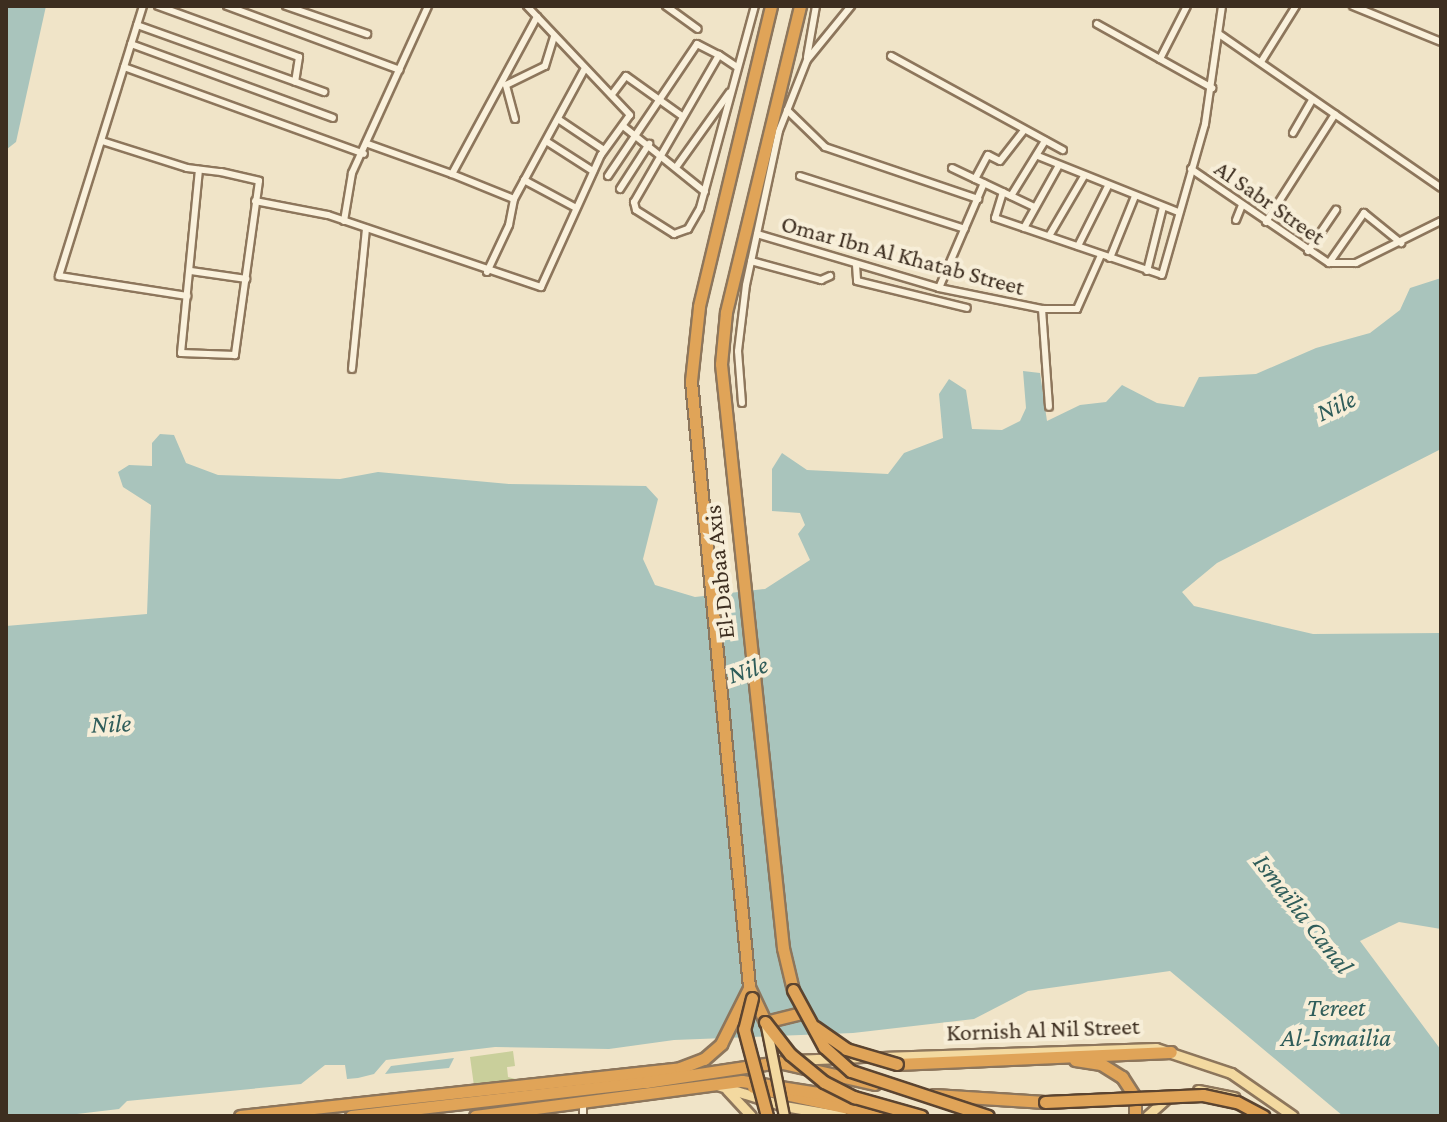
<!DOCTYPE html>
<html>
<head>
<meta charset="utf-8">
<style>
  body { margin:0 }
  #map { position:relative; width:1447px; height:1122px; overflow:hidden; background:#f0e4c8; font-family:"Crimson Pro",serif }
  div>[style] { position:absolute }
  .green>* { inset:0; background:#c9cf9b }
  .water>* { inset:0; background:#a9c4bc }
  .roads { filter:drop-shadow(2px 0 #8d765c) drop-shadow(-2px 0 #8d765c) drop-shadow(0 2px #8d765c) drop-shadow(0 -2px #8d765c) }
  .street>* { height:6px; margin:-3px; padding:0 3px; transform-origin:3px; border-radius:3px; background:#faf1dc }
  .primary>* { height:9px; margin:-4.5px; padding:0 4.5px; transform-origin:4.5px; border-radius:4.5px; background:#f3d9a0 }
  .highway>* { height:11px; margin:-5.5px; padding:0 5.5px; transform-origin:5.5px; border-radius:5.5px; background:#e0a458 }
  .bridges { filter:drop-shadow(2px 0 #5b4430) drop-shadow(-2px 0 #5b4430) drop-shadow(0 2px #5b4430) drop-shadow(0 -2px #5b4430) }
  .primary-bridge>* { height:9px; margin:-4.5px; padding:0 4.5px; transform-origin:4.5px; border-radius:4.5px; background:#f3d9a0 }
  .highway-bridge>* { height:11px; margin:-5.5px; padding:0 5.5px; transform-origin:5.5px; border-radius:5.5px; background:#e0a458 }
  span { translate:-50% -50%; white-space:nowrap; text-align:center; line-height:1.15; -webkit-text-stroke:8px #f7eed8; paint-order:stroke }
  .street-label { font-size:24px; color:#3d2e20 }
  .water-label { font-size:26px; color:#2f5d5a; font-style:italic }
  .frame { position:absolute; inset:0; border:8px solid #3d2e20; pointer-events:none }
</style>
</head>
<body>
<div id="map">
  <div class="green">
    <div style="clip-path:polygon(513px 1051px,515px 1066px,507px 1067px,508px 1077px,519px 1080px,474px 1086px,470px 1057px)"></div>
  </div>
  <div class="water">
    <div style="clip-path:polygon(6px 6px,46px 6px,16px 142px,7px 149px)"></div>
    <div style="clip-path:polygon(1441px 278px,1441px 449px,1217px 563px,1182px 592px,1194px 606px,1313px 634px,1441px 633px,1441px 929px,1399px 922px,1360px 941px,1441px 1050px,1441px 1116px,1343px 1116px,1170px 971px,1028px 991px,974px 1019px,853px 1033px,674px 1040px,609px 1049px,495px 1047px,386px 1060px,374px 1074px,358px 1078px,347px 1079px,345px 1065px,325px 1065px,301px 1084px,127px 1101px,119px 1109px,60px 1116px,6px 1114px,6px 626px,147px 614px,151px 505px,123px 487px,118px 472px,129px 465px,152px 466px,152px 443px,160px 434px,174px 435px,186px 463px,218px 475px,340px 479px,378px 472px,509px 484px,646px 486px,658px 499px,643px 559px,655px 585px,695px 597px,765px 589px,810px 560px,798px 534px,805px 525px,800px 513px,772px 511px,772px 469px,782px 453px,807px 470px,888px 474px,904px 453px,943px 438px,939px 394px,949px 379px,966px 390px,972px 429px,1002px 430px,1020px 421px,1026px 408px,1023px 371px,1040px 373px,1047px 421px,1080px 405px,1106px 402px,1122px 385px,1157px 403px,1184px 407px,1199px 377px,1256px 374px,1316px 348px,1370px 333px,1400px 310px,1410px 288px)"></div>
    <div style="clip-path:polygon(454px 1058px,449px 1068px,385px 1074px,391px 1066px)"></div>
  </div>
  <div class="roads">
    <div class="street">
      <div style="left:143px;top:6px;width:283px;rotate:107.3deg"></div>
      <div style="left:59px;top:276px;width:130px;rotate:8.9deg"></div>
      <div style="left:158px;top:6px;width:150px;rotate:19.9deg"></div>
      <div style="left:299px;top:57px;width:25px;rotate:99deg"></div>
      <div style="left:227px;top:6px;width:184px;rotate:20.3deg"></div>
      <div style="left:286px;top:6px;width:86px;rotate:19.1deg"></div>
      <div style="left:666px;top:6px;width:39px;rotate:36deg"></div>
      <div style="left:1353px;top:6px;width:95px;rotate:22.2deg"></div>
      <div style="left:1097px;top:24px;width:132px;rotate:29.1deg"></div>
      <div style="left:137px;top:25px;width:199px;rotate:19.7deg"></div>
      <div style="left:1219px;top:34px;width:270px;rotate:34.7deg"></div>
      <div style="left:131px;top:44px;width:215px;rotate:20.1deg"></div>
      <div style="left:891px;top:56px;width:196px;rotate:28.7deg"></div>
      <div style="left:807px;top:57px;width:52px;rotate:-80deg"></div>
      <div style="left:1160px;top:59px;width:59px;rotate:-63deg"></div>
      <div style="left:1261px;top:62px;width:66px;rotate:-58deg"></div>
      <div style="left:124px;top:67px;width:255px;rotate:19.9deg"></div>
      <div style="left:737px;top:67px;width:22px;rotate:-146deg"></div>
      <div style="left:719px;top:55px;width:170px;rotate:120deg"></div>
      <div style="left:634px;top:202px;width:8px;rotate:76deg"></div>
      <div style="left:636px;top:210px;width:45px;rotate:32.3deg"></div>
      <div style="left:674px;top:234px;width:15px;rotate:-20deg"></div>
      <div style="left:688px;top:229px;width:24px;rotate:-60deg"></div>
      <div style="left:700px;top:208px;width:209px;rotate:-74.8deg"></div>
      <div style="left:613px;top:93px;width:21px;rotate:-53deg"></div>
      <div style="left:626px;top:76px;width:69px;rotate:35.5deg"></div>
      <div style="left:787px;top:110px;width:53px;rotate:44.2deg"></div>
      <div style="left:825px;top:147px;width:162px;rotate:18.8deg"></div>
      <div style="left:515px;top:119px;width:35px;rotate:-105deg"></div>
      <div style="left:506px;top:85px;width:43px;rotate:-26deg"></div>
      <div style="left:545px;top:66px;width:30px;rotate:-73deg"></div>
      <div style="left:558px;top:119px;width:55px;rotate:34deg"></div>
      <div style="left:623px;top:126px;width:105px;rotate:38.8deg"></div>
      <div style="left:1293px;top:133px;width:39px;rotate:-60deg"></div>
      <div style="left:102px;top:141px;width:89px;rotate:17.6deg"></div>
      <div style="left:187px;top:168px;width:34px;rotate:7deg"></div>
      <div style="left:221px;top:172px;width:39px;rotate:13deg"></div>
      <div style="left:259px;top:181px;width:176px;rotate:97.9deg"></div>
      <div style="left:235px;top:355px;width:54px;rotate:-177.9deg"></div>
      <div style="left:181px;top:353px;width:184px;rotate:-84.4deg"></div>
      <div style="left:546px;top:141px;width:56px;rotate:32.6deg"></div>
      <div style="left:368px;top:144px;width:89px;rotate:19.7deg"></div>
      <div style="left:452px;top:174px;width:179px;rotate:-61.6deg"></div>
      <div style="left:1038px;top:156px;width:151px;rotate:21.8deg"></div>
      <div style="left:677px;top:166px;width:90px;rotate:-54.5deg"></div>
      <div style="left:952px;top:168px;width:91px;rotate:25.4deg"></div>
      <div style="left:1191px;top:169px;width:167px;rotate:34.3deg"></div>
      <div style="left:1329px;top:263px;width:27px"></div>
      <div style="left:1356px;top:263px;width:95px;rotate:-26.3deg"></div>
      <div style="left:452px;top:174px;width:67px;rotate:22deg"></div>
      <div style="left:608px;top:176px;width:159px;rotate:-56deg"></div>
      <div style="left:697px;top:44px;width:25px;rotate:27deg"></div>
      <div style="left:800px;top:176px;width:173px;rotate:17.8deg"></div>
      <div style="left:975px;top:179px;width:27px;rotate:-62deg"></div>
      <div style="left:988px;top:155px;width:13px;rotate:27deg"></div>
      <div style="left:1000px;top:161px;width:39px;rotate:-52deg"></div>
      <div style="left:524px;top:180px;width:59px;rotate:28.3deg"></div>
      <div style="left:620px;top:189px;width:54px;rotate:-57.2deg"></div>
      <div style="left:1003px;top:192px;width:27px;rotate:107deg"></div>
      <div style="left:995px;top:218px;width:176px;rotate:18.8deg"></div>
      <div style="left:1162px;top:275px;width:157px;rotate:-74.1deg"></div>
      <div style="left:1205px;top:124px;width:119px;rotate:-81.8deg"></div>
      <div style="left:1011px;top:196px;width:65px;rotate:-58.3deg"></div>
      <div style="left:255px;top:201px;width:74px;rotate:10.9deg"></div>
      <div style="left:328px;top:215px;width:225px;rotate:18.7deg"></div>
      <div style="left:541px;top:287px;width:145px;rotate:-65.6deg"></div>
      <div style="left:601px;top:155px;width:49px;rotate:-54.1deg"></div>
      <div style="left:630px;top:115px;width:150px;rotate:-133.4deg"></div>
      <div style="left:1236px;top:220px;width:16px;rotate:-68deg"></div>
      <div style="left:344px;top:221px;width:49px;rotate:-80.5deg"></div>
      <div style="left:352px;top:173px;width:183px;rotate:-65.5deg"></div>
      <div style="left:1266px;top:222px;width:128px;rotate:-57.4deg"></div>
      <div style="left:1024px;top:228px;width:72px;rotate:-60.9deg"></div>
      <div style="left:757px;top:234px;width:190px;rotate:16.5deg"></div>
      <div style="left:939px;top:288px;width:105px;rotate:11.5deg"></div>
      <div style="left:1042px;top:309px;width:35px"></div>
      <div style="left:1077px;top:309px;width:59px;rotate:-66deg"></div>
      <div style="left:1049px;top:236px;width:69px;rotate:-59.7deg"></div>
      <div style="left:1078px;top:246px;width:67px;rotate:-63.4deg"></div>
      <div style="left:1308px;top:251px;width:50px;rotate:-55.7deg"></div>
      <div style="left:1110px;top:258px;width:67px;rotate:-68deg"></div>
      <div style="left:751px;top:261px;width:73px;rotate:15.2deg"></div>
      <div style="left:821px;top:280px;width:10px;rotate:-24deg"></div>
      <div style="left:1329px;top:263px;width:61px;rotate:-55deg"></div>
      <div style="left:1364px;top:213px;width:48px;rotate:39deg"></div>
      <div style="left:856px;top:265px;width:16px;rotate:86deg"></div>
      <div style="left:857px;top:281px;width:113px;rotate:13.8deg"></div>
      <div style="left:191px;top:271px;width:56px;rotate:8.3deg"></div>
      <div style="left:1147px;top:271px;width:66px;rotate:-76deg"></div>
      <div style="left:487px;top:272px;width:52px;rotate:-64.9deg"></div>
      <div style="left:509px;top:225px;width:26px;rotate:-79deg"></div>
      <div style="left:514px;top:199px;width:149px;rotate:-61.5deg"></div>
      <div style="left:939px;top:288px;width:114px;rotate:-66.8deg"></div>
      <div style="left:1042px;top:309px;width:98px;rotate:85.9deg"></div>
      <div style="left:352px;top:369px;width:141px;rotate:-84.3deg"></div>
      <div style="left:742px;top:403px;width:52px;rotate:-94.4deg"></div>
      <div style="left:738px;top:351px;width:66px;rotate:-83.1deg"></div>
      <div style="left:746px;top:285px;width:157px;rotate:-77.9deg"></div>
      <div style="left:779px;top:131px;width:76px;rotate:-68.5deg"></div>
      <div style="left:807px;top:60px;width:70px;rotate:-50.8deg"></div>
      <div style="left:583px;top:1116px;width:13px;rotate:-90deg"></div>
    </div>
    <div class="primary">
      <div style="left:882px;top:1057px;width:274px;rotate:-1.9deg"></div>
      <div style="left:1156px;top:1048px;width:79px;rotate:18.4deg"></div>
      <div style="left:1231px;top:1073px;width:75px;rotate:34.7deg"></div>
      <div style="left:794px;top:1060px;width:69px;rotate:-2.5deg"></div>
      <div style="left:717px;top:1085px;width:70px;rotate:17.4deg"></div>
      <div style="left:784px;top:1106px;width:59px;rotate:9.8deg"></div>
      <div style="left:727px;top:1090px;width:35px;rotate:47deg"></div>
      <div style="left:1198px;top:1090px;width:37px;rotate:11deg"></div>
      <div style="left:1147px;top:1116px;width:28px;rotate:-42deg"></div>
    </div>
    <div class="highway">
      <div style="left:771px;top:6px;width:309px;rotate:103.5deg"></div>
      <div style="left:699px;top:307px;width:74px;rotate:96.2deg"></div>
      <div style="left:691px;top:381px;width:609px;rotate:84.53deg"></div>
      <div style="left:749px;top:987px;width:38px;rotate:65deg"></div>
      <div style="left:765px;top:1022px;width:38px;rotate:-14deg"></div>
      <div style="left:793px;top:990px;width:43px;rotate:-103.4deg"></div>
      <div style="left:783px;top:948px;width:587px;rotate:-96.06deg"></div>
      <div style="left:721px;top:364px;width:52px;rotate:-84.5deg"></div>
      <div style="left:726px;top:312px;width:315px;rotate:-76.4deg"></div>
      <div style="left:1075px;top:1060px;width:26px;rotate:9deg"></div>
      <div style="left:1101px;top:1064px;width:25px;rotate:32deg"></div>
      <div style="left:1122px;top:1077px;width:24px;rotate:57deg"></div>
      <div style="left:1135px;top:1097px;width:19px;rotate:90deg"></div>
      <div style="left:897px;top:1064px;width:274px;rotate:-2.5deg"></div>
      <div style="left:753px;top:1087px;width:134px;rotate:12.5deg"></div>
      <div style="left:934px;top:1095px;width:111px;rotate:3.6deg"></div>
      <div style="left:240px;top:1116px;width:443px;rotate:-6.2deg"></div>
      <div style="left:680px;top:1068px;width:26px;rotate:-21deg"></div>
      <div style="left:704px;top:1059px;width:23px;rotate:-41deg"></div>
      <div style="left:721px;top:1044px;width:63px;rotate:-63.4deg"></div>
      <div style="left:351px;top:1116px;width:297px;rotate:-6.6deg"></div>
      <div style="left:646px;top:1082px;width:134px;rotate:-8.6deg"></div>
      <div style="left:778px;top:1062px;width:99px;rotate:12.8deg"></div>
      <div style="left:475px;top:1116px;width:269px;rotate:-7.5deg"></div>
      <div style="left:742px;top:1081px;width:109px;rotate:8.9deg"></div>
    </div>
  </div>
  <div class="bridges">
    <div class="primary-bridge">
      <div style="left:766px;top:1026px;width:92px;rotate:78.7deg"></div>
    </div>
    <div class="highway-bridge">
      <div style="left:793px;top:990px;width:65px;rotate:61.5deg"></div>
      <div style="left:824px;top:1047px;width:36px;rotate:42deg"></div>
      <div style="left:851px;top:1071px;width:144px;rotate:18.2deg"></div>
      <div style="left:752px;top:998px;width:32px;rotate:104deg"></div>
      <div style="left:744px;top:1029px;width:90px;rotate:75.2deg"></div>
      <div style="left:765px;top:1022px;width:41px;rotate:52deg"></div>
      <div style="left:790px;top:1054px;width:44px;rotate:39.5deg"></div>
      <div style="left:824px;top:1082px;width:34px;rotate:27deg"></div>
      <div style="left:854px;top:1097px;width:70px;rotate:15.8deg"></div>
      <div style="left:815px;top:1027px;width:38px;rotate:35deg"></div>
      <div style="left:846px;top:1049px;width:53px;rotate:16.4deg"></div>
      <div style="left:1045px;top:1102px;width:158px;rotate:-2.5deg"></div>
      <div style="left:1203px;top:1095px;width:35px;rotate:12deg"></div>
      <div style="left:1237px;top:1102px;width:30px;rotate:28deg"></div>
    </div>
  </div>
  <div class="street-label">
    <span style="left:1270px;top:202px;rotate:35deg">Al Sabr Street</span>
    <span style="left:903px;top:255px;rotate:15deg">Omar Ibn Al Khatab Street</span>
    <span style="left:719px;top:572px;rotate:-96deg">El-Dabaa Axis</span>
    <span style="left:1043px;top:1029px;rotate:-2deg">Kornish Al Nil Street</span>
  </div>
  <div class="water-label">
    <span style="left:1336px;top:406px;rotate:-25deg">Nile</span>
    <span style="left:748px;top:670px;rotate:-18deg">Nile</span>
    <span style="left:111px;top:724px;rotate:-2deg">Nile</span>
    <span style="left:1303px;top:914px;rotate:52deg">Ismaïlia Canal</span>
    <span style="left:1336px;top:1023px">Tereet<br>Al-Ismailia</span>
  </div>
  <div class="frame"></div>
</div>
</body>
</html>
